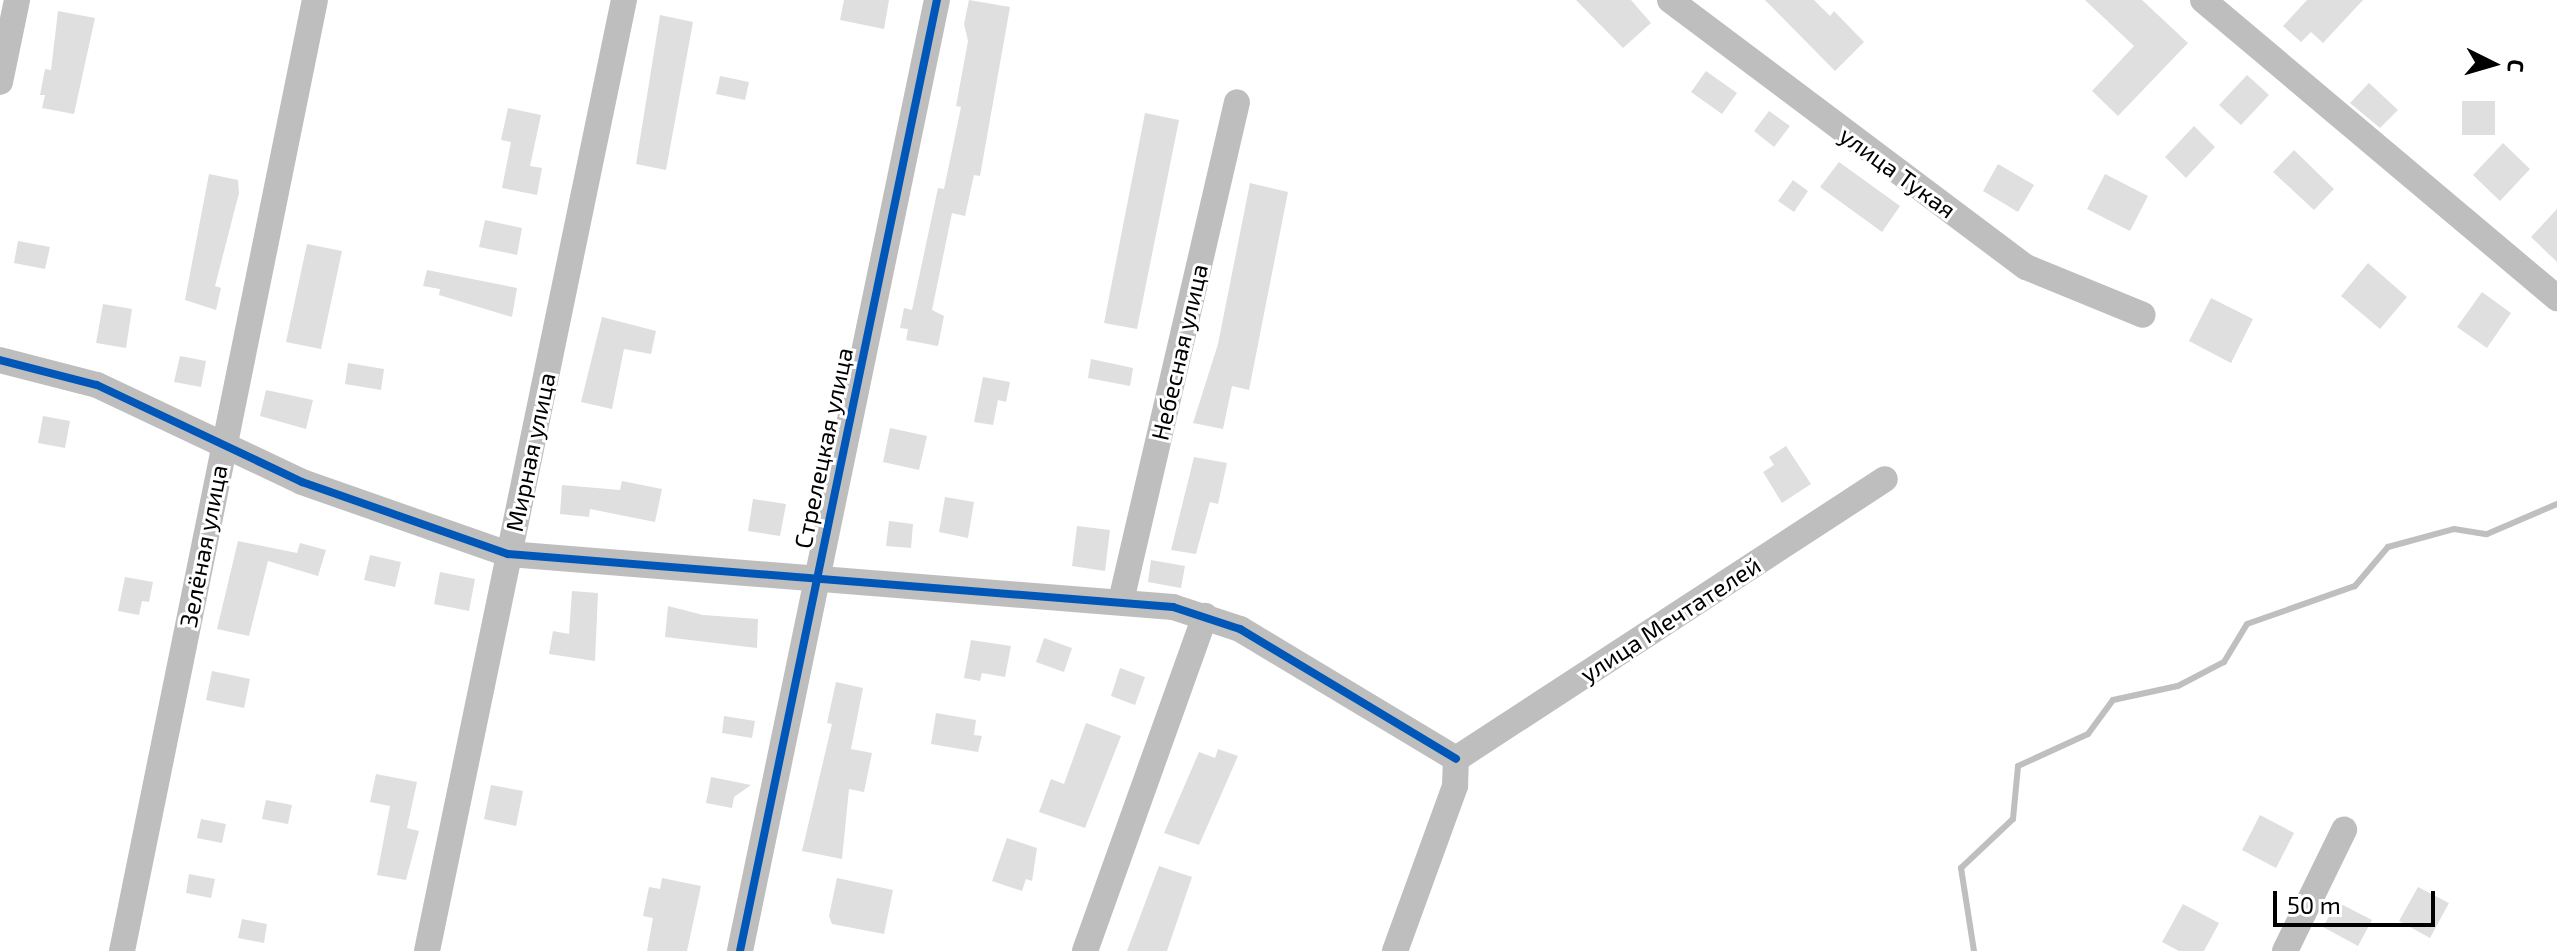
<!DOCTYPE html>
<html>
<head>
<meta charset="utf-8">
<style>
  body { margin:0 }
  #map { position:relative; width:2557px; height:951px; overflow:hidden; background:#fff; font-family:"Exo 2",sans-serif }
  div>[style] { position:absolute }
  .stream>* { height:6px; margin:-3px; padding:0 3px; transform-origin:3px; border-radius:3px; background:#bfbfbf }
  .building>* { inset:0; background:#dfdfdf }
  .street>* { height:26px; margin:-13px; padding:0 13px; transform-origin:13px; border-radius:13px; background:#bebebe }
  .cycleway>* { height:8px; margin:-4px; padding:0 4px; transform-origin:4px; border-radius:4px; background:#0057b8 }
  span { translate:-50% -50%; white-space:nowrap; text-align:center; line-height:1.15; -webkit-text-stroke:6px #fff; paint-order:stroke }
  .street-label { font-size:24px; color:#000 }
  .north { position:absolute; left:2453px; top:24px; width:80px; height:80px; -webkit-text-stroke:6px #fff; paint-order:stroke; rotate:95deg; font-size:22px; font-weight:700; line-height:32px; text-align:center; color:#000 }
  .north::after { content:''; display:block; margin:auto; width:28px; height:36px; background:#000; clip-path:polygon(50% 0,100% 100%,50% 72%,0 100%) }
  .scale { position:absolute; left:2273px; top:891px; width:162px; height:36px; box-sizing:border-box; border:4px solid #000; border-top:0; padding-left:10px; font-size:24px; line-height:28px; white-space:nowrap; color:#000; -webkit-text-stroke:6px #fff; paint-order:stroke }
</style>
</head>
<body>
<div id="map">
  <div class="stream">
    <div style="left:1974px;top:951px;width:84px;rotate:-98.9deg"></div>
    <div style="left:1961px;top:868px;width:71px;rotate:-43.3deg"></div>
    <div style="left:2013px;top:819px;width:53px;rotate:-84.6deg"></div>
    <div style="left:2018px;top:766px;width:77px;rotate:-24.6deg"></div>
    <div style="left:2088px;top:734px;width:42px;rotate:-53.7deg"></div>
    <div style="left:2113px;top:700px;width:66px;rotate:-12.2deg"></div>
    <div style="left:2178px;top:686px;width:52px;rotate:-27.6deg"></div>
    <div style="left:2224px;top:662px;width:44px;rotate:-58.8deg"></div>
    <div style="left:2247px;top:624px;width:114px;rotate:-19.4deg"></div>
    <div style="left:2355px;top:586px;width:51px;rotate:-49.8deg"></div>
    <div style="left:2388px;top:547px;width:68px;rotate:-15.3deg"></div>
    <div style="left:2454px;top:529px;width:33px;rotate:9deg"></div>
    <div style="left:2487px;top:534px;width:76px;rotate:-23.2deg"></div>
  </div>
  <div class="building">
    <div style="clip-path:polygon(844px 0,889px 0,884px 29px,840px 20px)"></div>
    <div style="clip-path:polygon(969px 0,1010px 7px,980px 176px,974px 175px,965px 216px,952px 213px,932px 310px,944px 316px,938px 346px,906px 340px,908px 329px,900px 328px,904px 308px,912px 310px,938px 188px,944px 189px,961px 107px,956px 106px,968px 41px,964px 24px)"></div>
    <div style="clip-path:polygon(1576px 0,1631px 0,1651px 23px,1623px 48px)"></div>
    <div style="clip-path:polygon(1765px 0,1814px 0,1830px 16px,1834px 11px,1864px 42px,1835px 71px)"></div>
    <div style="clip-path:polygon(2085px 0,2142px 0,2188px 43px,2118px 116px,2092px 91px,2134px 46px)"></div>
    <div style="clip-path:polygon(2307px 0,2363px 0,2323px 43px,2311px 32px,2301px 42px,2283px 26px)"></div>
    <div style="clip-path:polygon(58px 11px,95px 18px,74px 114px,42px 108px,45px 95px,40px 95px,45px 69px,51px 70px)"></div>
    <div style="clip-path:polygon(660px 15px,693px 22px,666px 170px,636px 164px)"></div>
    <div style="clip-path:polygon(1706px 71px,1737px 93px,1722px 114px,1691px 92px)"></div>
    <div style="clip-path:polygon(2247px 75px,2269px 95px,2241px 125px,2219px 105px)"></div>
    <div style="clip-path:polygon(720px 76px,749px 82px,745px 100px,716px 94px)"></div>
    <div style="clip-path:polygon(2369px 83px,2398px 110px,2380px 128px,2350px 103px)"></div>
    <div style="clip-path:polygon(2462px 101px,2495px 101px,2495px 135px,2462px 135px)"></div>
    <div style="clip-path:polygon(508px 108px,541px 115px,530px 166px,542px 168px,537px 195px,502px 188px,511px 142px,501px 140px)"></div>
    <div style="clip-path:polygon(1769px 111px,1790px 126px,1774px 147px,1754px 131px)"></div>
    <div style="clip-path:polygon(1145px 113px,1179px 120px,1137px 329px,1104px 323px)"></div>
    <div style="clip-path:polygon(2194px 126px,2215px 147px,2186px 178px,2165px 157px)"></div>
    <div style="clip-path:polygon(2503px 143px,2530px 169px,2500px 201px,2473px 175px)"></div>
    <div style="clip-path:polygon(2294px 150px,2334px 189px,2314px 210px,2273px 172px)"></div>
    <div style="clip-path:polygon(1839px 162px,1900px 206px,1882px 232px,1820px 187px)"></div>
    <div style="clip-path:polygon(1998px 164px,2034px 185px,2018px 212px,1983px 191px)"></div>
    <div style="clip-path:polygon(209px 174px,238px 180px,239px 193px,215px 286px,221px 288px,216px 310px,185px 300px)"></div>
    <div style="clip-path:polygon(2105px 174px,2148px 196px,2130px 231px,2087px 209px)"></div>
    <div style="clip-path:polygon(1793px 180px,1808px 191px,1794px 212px,1778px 201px)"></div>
    <div style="clip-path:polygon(1250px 183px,1288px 192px,1249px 390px,1232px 386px,1223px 429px,1193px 423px,1218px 344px)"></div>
    <div style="clip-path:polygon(2557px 209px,2557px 262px,2531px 237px)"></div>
    <div style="clip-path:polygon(485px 220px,522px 228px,517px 255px,479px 247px)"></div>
    <div style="clip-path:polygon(18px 241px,50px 247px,45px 269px,14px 263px)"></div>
    <div style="clip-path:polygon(307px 244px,342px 251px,321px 349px,286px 342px)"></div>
    <div style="clip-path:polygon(2368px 263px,2407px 297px,2380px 329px,2341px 296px)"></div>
    <div style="clip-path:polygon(427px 270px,517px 288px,512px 317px,439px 295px,440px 289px,423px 286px)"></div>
    <div style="clip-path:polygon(2482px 292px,2511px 313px,2487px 348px,2457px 327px)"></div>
    <div style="clip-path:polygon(2211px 298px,2253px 319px,2231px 363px,2189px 341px)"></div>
    <div style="clip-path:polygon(103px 304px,132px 309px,126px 348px,96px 343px)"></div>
    <div style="clip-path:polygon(602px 317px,656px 331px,651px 354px,624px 349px,612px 409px,581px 402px)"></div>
    <div style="clip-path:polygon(180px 356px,206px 361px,201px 387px,174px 382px)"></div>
    <div style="clip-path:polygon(1091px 359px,1133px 368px,1130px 386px,1088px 378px)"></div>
    <div style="clip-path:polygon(348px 363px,384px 369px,381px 390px,345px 384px)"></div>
    <div style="clip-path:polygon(983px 377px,1010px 382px,1006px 402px,998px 400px,993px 425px,974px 422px)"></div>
    <div style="clip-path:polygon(266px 390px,313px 400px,306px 429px,260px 416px)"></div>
    <div style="clip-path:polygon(43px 416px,70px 421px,65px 448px,38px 443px)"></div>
    <div style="clip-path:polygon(890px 428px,927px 436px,919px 470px,883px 462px)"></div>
    <div style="clip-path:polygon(1786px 446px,1811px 484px,1782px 503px,1763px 472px,1774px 465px,1769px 457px)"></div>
    <div style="clip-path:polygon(1194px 457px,1227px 463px,1218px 504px,1210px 502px,1196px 554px,1171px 550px)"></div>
    <div style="clip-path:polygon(622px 481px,662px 489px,655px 522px,590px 509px,589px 517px,560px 514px,562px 485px,620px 490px)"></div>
    <div style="clip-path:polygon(945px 497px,974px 502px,968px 538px,939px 532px)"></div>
    <div style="clip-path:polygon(753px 499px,786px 504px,780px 536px,748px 531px)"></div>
    <div style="clip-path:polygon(889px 521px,913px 524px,911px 548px,886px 546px)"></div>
    <div style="clip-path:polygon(1077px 526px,1110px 530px,1105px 571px,1072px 566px)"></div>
    <div style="clip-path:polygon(238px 541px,297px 553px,300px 543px,326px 550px,318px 576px,268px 561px,249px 636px,217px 629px)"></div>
    <div style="clip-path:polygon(370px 555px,401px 562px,395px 587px,364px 580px)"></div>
    <div style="clip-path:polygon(1151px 560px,1185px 566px,1181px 588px,1148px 582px)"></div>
    <div style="clip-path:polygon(440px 572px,475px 579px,469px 611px,434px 604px)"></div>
    <div style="clip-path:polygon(125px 577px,153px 582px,149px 602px,142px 601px,139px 615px,118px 611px)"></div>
    <div style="clip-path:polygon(572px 591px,598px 593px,595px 661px,549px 654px,553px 631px,569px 634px)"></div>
    <div style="clip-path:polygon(668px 606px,703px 615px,758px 619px,757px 648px,665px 637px)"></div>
    <div style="clip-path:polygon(1044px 638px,1072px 648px,1064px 672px,1036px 662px)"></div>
    <div style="clip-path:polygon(971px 640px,1011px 646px,1005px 677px,982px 673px,980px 681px,964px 678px)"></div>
    <div style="clip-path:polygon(1120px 668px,1145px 677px,1135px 705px,1111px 696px)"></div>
    <div style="clip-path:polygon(212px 671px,250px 679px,244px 708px,206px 700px)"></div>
    <div style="clip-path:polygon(836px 682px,863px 688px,851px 749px,872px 753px,864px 792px,849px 789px,842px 859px,802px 851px,832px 724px,827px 723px)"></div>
    <div style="clip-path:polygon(936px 713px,976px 720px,974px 735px,982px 736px,978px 752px,931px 744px)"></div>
    <div style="clip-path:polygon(724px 716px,755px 721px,752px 738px,722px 733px)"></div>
    <div style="clip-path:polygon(1086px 723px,1121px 736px,1085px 828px,1039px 812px,1051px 779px,1064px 784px)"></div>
    <div style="clip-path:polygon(1218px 749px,1238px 756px,1199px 845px,1164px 833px,1199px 752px,1215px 758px)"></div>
    <div style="clip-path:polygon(376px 774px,417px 782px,407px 828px,419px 831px,406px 880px,377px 875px,390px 806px,370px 802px)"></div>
    <div style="clip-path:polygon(711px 777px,751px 785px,734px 797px,732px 808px,706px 803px)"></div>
    <div style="clip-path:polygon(491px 785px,523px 791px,516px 826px,484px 819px)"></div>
    <div style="clip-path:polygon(266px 800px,292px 805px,288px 824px,262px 819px)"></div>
    <div style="clip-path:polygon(2260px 815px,2294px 833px,2276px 868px,2242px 850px)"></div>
    <div style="clip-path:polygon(201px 819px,226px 824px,222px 843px,197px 838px)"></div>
    <div style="clip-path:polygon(1007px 838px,1037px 848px,1032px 881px,1026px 879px,1022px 891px,992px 881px)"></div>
    <div style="clip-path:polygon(1159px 866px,1192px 877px,1167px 951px,1127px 951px)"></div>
    <div style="clip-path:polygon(189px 874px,215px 879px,211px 898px,186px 893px)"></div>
    <div style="clip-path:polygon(662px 878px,701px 886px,687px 951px,647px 951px,653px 918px,643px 916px,649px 887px,660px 889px)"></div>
    <div style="clip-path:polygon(837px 878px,893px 890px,884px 934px,832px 924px,829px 916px)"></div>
    <div style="clip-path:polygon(2418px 887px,2449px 903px,2430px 938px,2399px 921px)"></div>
    <div style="clip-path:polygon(2337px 902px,2372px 920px,2358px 946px,2323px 927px)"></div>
    <div style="clip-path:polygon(2183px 904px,2219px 923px,2204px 951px,2179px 951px,2162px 942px)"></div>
    <div style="clip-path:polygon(242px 919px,267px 924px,264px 943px,238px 938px)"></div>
  </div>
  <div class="street">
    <div style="left:1670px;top:0;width:445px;rotate:36.9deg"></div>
    <div style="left:2026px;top:267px;width:126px;rotate:22.3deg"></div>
    <div style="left:2203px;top:0;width:463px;rotate:40.1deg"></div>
    <div style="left:0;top:82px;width:84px;rotate:-78.3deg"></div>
    <div style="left:0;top:360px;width:100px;rotate:14.5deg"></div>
    <div style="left:97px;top:385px;width:227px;rotate:25.3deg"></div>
    <div style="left:302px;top:482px;width:218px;rotate:19.3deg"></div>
    <div style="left:508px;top:554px;width:667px;rotate:4.56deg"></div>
    <div style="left:1173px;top:607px;width:71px;rotate:18.2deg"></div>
    <div style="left:1240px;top:629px;width:252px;rotate:31deg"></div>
    <div style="left:1121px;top:601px;width:512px;rotate:-76.91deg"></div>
    <div style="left:1456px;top:759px;width:512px;rotate:-33.13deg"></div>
    <div style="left:122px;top:951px;width:970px;rotate:-78.53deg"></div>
    <div style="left:427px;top:951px;width:971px;rotate:-78.3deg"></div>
    <div style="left:740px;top:951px;width:971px;rotate:-78.3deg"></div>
    <div style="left:1085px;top:951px;width:356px;rotate:-70.3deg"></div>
    <div style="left:1395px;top:951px;width:176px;rotate:-70deg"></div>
    <div style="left:1455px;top:786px;width:27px;rotate:-88deg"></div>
    <div style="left:2285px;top:951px;width:135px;rotate:-64deg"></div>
  </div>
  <div class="cycleway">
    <div style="left:0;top:360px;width:100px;rotate:14.5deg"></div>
    <div style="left:97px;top:385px;width:227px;rotate:25.3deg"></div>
    <div style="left:302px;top:482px;width:218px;rotate:19.3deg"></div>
    <div style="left:508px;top:554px;width:667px;rotate:4.56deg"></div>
    <div style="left:1173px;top:607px;width:71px;rotate:18.2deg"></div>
    <div style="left:1240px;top:629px;width:252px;rotate:31deg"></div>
    <div style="left:740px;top:951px;width:971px;rotate:-78.3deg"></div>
  </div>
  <div class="street-label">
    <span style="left:1898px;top:172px;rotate:36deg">улица Тукая</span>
    <span style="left:1179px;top:352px;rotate:-77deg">Небесная улица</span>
    <span style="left:823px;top:448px;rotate:-78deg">Стрелецкая улица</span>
    <span style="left:530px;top:452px;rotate:-78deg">Мирная улица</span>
    <span style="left:203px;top:546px;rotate:-79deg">Зелёная улица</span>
    <span style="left:1670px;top:619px;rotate:-33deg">улица Мечтателей</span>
  </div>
  <div class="north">С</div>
  <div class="scale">50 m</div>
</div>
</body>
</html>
